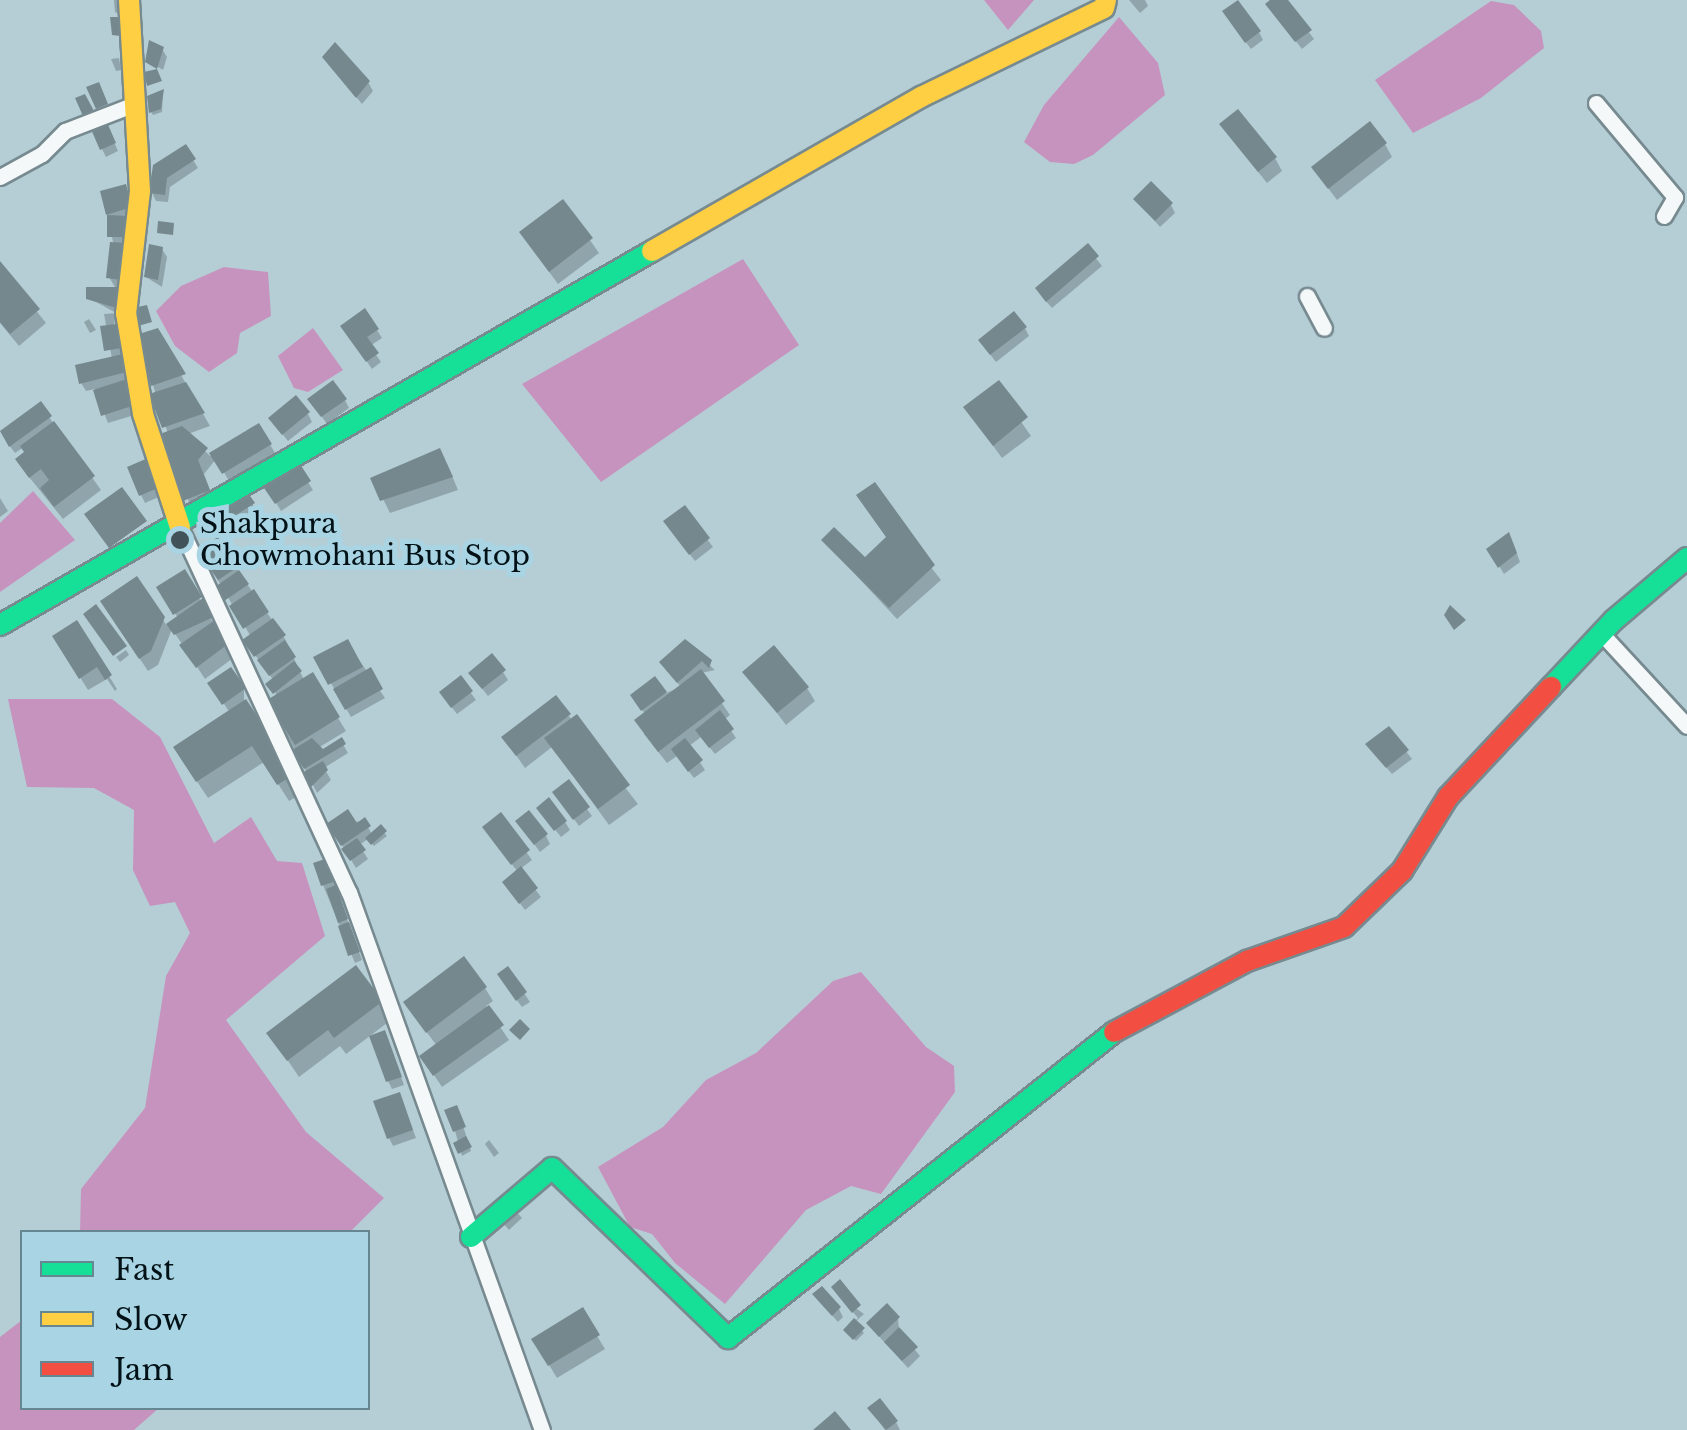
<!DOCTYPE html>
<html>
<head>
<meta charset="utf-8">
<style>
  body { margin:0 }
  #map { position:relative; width:1687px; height:1430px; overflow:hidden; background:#b5ced6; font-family:"Libre Baskerville",serif }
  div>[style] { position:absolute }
  .water>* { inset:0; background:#c693be }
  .shadow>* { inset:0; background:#0003 }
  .building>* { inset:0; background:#75888d }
  .roads { filter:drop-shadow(2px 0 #778a90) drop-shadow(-2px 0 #778a90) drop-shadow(0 2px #778a90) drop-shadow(0 -2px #778a90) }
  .street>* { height:15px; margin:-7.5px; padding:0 7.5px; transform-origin:7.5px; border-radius:7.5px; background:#f4f8f9 }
  .fast>* { height:20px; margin:-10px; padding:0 10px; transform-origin:10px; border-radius:10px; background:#16e098 }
  .slow>* { height:20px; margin:-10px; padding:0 10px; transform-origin:10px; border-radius:10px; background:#ffcf43 }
  .jam>* { height:20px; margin:-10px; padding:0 10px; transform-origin:10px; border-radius:10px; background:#f24e42 }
  .dots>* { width:28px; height:28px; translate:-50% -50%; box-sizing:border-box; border:5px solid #a8d4e3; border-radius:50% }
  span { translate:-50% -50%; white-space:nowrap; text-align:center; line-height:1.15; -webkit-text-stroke:10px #a8d4e3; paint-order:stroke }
  .poi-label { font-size:28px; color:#021116 }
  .left { translate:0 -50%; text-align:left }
  .legend { position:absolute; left:20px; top:1230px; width:350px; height:180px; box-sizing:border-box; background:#a8d4e3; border:2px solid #668691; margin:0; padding:12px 18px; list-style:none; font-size:30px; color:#021116 }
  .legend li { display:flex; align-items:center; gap:20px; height:50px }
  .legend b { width:50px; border:2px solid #668691 }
</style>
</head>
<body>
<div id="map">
  <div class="water">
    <div style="clip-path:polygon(984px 0,1034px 0,1008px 30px)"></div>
    <div style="clip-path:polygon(1491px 1px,1514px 5px,1541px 31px,1544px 48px,1481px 98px,1413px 133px,1375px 80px)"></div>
    <div style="clip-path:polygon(1119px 17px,1158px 63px,1165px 95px,1093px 155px,1074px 164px,1050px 162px,1024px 142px,1044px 105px)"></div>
    <div style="clip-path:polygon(743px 259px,799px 345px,601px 482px,522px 384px)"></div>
    <div style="clip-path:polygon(224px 267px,268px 272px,271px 316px,240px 333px,237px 353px,209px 372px,175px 346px,156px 311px,181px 286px)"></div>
    <div style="clip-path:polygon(313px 328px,343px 370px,308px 392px,294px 388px,278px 356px)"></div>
    <div style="clip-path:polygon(33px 491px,75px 540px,0 592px,0 523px)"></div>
    <div style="clip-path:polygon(8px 699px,112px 699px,160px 737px,214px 843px,251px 817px,277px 861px,302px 863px,325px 936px,226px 1020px,306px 1132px,384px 1198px,350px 1232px,80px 1232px,81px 1189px,145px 1108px,166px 976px,190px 933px,175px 902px,150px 906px,133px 870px,134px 810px,94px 788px,27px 787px)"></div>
    <div style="clip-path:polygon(861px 972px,926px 1047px,954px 1066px,955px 1092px,881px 1194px,851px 1186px,806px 1210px,725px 1304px,675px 1263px,652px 1234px,630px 1227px,598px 1167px,663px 1127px,706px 1080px,756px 1053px,833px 981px)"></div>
    <div style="clip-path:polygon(22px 1320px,22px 1408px,159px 1408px,134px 1430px,0 1430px,0 1337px)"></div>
  </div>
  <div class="shadow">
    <div style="clip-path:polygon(114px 0,122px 0,122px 15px,115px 12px)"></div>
    <div style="clip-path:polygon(1129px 0,1145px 0,1148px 6px,1140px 13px)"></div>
    <div style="clip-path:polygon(1274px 0,1285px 0,1314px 39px,1302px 49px,1273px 12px)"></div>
    <div style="clip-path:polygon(1229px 20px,1259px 32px,1263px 40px,1251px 49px)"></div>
    <div style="clip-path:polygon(162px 49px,167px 57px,163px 70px,147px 61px)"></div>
    <div style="clip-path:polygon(119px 58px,121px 70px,116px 71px,111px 59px)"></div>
    <div style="clip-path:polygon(330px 65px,368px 82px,373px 91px,362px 104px)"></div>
    <div style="clip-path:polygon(163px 92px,162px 112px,153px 115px,151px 112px)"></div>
    <div style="clip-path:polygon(109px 131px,118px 151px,106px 157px,102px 149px)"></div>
    <div style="clip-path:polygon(1230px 137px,1275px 158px,1282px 171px,1267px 183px)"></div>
    <div style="clip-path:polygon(1385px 144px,1392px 157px,1337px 200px,1322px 180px)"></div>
    <div style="clip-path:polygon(185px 147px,198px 168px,170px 187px,168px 202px,156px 201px,152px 193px)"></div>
    <div style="clip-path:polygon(124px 187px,135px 216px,114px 325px,138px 414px,108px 423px,95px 389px,86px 391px,81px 383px,112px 359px,104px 314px,116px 313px,89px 298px,116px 289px,109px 277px,113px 242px,103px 193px)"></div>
    <div style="clip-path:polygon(1136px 199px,1171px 205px,1175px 213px,1160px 227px)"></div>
    <div style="clip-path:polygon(563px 202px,599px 253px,558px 284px,530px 246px)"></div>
    <div style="clip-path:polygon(1087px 247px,1102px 266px,1052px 308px,1042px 297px)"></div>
    <div style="clip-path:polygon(162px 249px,167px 257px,162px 287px,146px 277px)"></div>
    <div style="clip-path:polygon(0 265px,46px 323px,19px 346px,0 323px)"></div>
    <div style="clip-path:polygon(89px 319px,96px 330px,90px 333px,84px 322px)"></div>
    <div style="clip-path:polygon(1025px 328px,1029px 336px,996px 362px,985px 348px)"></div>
    <div style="clip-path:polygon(377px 330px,382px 338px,370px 346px,381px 362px,372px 369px,348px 334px)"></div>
    <div style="clip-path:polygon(156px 331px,210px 426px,188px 434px,210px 456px,259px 426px,278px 458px,232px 486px,216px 459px,204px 474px,215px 504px,192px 512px,153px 385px)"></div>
    <div style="clip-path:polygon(996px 386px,1031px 436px,1002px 458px,974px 420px)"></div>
    <div style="clip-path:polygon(345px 400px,349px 408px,327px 424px,315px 407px)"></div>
    <div style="clip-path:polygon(308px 414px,312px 422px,288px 441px,276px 426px)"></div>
    <div style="clip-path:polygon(49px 417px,101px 490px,63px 519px,25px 472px,24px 447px,15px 453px,6px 441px)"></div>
    <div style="clip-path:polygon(447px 464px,458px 490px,390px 513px,373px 479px)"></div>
    <div style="clip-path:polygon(299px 468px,313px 490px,281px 511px,268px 489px)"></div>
    <div style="clip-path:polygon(152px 469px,161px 496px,145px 503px,141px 495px)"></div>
    <div style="clip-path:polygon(248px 496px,257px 512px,222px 534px,212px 518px)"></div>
    <div style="clip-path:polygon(0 498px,8px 511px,0 517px)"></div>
    <div style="clip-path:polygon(684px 508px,713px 547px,695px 561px,671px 530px)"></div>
    <div style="clip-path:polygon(901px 529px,941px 580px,897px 619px,824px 541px,866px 562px)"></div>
    <div style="clip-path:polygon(1513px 543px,1520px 562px,1504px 574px,1489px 549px)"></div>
    <div style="clip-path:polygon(201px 551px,236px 568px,284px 637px,304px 680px,312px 675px,346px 731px,318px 748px,322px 752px,341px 741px,348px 753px,324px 768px,331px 780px,317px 793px,270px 701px,276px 697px,274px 681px,250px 648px,251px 637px)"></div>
    <div style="clip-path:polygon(185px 573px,233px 658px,205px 679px,172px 629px,158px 665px,148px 671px,110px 614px,136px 579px,167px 626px,178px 618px,159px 588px)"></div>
    <div style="clip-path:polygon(76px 623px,117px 689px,115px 691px,107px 679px,88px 690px,55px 637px)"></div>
    <div style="clip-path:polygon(347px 642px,385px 698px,351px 717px,316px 658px)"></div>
    <div style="clip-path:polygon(684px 643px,715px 670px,701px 673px,730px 715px,724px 720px,736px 738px,715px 754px,701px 737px,689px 746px,705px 770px,694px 778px,677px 756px,667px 763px,644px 734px,645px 714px,638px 704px,681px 687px,666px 670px)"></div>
    <div style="clip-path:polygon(126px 650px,129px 655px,120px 662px,116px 657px)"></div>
    <div style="clip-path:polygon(503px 672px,508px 680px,488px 696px,476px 681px)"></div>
    <div style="clip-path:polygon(746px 672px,807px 688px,815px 701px,786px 725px)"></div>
    <div style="clip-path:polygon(460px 678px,476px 700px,457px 714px,446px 700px)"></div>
    <div style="clip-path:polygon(211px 684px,244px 690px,244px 700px,303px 793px,289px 801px,264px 762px,208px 798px,186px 765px,230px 713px)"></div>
    <div style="clip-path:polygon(569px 716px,638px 804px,609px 825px,552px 747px,525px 768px,504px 738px)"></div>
    <div style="clip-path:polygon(1389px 729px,1412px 759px,1392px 774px,1373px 752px)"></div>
    <div style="clip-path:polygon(560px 800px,587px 809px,592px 816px,579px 826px)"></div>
    <div style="clip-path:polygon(500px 816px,532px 860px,520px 869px,541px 897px,525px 910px,510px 890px,518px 872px,489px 836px)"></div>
    <div style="clip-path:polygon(544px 816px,565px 822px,570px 830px,561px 837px)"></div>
    <div style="clip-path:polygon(364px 821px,372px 834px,380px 828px,387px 836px,374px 846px,368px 839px,359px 845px,368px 859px,356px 868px,329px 824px)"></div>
    <div style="clip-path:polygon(523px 829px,546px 836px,550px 844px,540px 852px)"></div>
    <div style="clip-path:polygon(329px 870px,362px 960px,355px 963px,323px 885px)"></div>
    <div style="clip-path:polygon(508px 969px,530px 1002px,522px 1007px,504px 983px)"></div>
    <div style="clip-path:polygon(485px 988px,493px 1001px,486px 1006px,509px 1040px,442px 1087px,430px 1069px,437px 1046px,414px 1015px)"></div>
    <div style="clip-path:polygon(381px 1002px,391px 1020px,346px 1054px,340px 1046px,299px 1077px,270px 1034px)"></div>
    <div style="clip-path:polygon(388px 1041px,404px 1085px,392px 1089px,388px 1081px)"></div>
    <div style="clip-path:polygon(403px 1103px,416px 1138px,393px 1146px,389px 1138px)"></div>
    <div style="clip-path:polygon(460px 1116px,471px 1151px,462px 1156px,455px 1131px)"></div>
    <div style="clip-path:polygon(489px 1140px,499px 1153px,494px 1157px,485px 1144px)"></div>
    <div style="clip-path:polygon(515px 1210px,522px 1218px,509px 1230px,502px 1222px)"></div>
    <div style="clip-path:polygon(839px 1296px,864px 1314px,855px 1322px,864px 1333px,856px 1341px,846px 1330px,858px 1318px)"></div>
    <div style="clip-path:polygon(820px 1302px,839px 1309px,843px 1317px,838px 1322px)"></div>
    <div style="clip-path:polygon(582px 1311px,605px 1349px,557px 1378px,534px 1340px)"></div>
    <div style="clip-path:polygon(898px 1318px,899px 1330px,920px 1356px,908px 1368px,874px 1331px)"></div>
    <div style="clip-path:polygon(875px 1416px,896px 1422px,900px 1430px,885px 1430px)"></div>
  </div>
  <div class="building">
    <div style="clip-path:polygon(1238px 0,1261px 31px,1245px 43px,1222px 11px)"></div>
    <div style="clip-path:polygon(1270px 0,1288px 0,1312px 30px,1295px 42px,1265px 4px)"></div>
    <div style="clip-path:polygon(110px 17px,120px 17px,120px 36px,112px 35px)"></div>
    <div style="clip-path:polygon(149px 40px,164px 47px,157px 69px,145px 62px)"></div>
    <div style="clip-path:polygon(335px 42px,370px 81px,356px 98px,322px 57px)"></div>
    <div style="clip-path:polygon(157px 69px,162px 81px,147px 86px,144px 72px)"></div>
    <div style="clip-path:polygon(99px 82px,108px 104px,96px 109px,86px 87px)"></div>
    <div style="clip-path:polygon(164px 89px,161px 109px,149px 113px,147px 96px)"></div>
    <div style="clip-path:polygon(85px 94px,94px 111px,83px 116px,75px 98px)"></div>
    <div style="clip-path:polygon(1238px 109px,1277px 157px,1258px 172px,1219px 124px)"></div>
    <div style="clip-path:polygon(106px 120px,116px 143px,100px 150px,90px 127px)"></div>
    <div style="clip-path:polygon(1370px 121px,1387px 143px,1328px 189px,1311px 167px)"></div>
    <div style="clip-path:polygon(186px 144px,196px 159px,167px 178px,165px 195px,149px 193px,153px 165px)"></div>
    <div style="clip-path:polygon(1151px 181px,1173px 203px,1155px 221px,1133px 199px)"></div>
    <div style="clip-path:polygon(126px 184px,132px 207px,106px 215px,100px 191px)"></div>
    <div style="clip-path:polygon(563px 199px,593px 238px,549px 272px,519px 232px)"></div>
    <div style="clip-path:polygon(107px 215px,128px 216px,127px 237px,107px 237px)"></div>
    <div style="clip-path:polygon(158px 221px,174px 223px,173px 235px,157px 233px)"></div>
    <div style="clip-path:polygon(110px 242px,126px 243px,122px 280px,106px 278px)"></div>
    <div style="clip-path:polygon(1088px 243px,1099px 256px,1046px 302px,1035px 288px)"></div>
    <div style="clip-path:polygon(149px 244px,163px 247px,158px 280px,144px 277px)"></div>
    <div style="clip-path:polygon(0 261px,40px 309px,10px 334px,0 322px)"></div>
    <div style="clip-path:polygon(86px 287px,120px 287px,120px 309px,86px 299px)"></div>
    <div style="clip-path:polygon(147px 305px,152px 322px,138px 326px,133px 308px)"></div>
    <div style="clip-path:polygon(365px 308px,379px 329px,367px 337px,379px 353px,366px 362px,340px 326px)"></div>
    <div style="clip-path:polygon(1014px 311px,1027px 327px,990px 355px,978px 340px)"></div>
    <div style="clip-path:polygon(116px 324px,121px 348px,104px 351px,100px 326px)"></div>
    <div style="clip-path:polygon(158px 328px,186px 374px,151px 386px,139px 334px)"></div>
    <div style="clip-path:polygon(123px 354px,127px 372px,79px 384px,75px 365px)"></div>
    <div style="clip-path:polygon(127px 379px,135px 405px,101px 416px,93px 390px)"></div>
    <div style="clip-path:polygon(333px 380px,347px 399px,321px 417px,307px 399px)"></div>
    <div style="clip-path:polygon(999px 380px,1028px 417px,993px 446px,963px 407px)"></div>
    <div style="clip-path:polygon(186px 382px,205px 413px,162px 428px,149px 394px)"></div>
    <div style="clip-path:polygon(296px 395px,310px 412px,282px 435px,268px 418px)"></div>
    <div style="clip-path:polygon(41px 401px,52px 416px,9px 447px,0 431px)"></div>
    <div style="clip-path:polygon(54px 421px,95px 476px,54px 507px,40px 488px,49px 480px,41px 469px,29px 478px,15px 459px,24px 452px,20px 446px)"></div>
    <div style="clip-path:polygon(259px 423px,272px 444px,222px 474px,209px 453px)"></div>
    <div style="clip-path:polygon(182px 426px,208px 448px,198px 460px,210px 490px,183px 501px,157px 435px)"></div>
    <div style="clip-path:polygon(440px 448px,453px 477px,380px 501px,370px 478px)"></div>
    <div style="clip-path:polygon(148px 458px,158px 488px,139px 496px,127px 467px)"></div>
    <div style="clip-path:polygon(300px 464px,311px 481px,275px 504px,264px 488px)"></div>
    <div style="clip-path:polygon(875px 482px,935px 565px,889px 608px,821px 540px,834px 527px,865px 557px,886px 537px,856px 495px)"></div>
    <div style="clip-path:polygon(122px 487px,147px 521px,109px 548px,84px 514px)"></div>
    <div style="clip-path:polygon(248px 493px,255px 503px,215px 528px,209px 518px)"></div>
    <div style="clip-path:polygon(685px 505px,710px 538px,689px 555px,663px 521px)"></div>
    <div style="clip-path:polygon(1509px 532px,1517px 553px,1498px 568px,1486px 549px)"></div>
    <div style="clip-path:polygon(218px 537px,238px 567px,218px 580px,197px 550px)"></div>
    <div style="clip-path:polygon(185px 569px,202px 597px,173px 615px,156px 587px)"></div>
    <div style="clip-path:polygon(239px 570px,249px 584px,224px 601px,215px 587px)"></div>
    <div style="clip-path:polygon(137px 576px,165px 617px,151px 651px,139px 659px,100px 601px)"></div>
    <div style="clip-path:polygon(254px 589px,269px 612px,243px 629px,229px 606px)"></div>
    <div style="clip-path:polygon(203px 598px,216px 616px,174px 635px,166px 624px)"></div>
    <div style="clip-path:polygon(96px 604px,127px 646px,113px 656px,83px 614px)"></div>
    <div style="clip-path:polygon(1450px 605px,1466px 620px,1454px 630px,1444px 615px)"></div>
    <div style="clip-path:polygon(218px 618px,228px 644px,196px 668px,179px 645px)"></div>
    <div style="clip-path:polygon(273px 618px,286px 635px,254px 657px,242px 640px)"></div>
    <div style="clip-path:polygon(77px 620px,112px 675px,105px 680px,97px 667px,79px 679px,52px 636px)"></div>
    <div style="clip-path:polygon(348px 639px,363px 667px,328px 685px,313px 657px)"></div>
    <div style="clip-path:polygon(685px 639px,712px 660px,709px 668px,702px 661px,677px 683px,659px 662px)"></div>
    <div style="clip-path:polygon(285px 640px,296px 657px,269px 676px,257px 660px)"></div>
    <div style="clip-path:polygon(774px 645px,809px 687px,777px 713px,742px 672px)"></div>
    <div style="clip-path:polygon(492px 653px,506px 670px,482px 689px,468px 673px)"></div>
    <div style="clip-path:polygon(294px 661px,302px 671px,273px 694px,265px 684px)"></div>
    <div style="clip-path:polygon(231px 667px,246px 688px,222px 705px,207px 683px)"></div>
    <div style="clip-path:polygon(371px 667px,383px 689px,345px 710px,333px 689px)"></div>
    <div style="clip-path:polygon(701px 669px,725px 701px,658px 752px,634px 720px)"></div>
    <div style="clip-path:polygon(313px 672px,340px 717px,295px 745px,267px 700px)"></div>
    <div style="clip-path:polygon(461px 675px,473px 691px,451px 708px,439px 692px)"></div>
    <div style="clip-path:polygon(655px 676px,667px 692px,641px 711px,630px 695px)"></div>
    <div style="clip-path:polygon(556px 695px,571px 714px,516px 756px,501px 737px)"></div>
    <div style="clip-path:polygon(246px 699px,295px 774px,277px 785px,252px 746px,196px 782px,173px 747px)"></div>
    <div style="clip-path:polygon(720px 710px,734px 729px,709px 748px,695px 730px)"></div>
    <div style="clip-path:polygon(577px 714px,630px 785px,598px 809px,544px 738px)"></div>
    <div style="clip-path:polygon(1389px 726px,1409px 750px,1386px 768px,1365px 744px)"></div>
    <div style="clip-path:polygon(342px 737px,346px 744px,304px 769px,292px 750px,312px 738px,323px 749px)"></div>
    <div style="clip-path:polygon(685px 738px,703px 760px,688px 772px,671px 749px)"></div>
    <div style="clip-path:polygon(323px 761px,328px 770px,311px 787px,302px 773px)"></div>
    <div style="clip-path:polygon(569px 779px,590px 807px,573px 820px,552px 792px)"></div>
    <div style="clip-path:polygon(549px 797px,567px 821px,554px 831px,536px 808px)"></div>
    <div style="clip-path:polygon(348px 809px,357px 823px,365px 817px,371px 826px,341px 846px,326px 824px)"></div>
    <div style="clip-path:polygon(529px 810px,548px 834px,534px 845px,515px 821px)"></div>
    <div style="clip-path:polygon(501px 812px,530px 850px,511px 865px,482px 827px)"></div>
    <div style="clip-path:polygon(381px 824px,387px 831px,371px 845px,365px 838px)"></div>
    <div style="clip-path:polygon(357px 838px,366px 850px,350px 861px,341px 849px)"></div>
    <div style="clip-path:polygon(325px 859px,333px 882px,321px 886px,313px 863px)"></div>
    <div style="clip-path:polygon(521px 866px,538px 888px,519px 904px,502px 882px)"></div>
    <div style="clip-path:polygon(336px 885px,348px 919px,338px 923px,326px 889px)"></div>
    <div style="clip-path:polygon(349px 922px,360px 952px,348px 956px,338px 926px)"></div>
    <div style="clip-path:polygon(464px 956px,487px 987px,426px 1033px,403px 1002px)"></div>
    <div style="clip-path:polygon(356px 965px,383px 1001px,334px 1038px,328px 1030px,287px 1061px,266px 1033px)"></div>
    <div style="clip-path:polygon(508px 966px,527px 992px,516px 1001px,497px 974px)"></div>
    <div style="clip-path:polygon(489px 1005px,504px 1025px,433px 1076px,419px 1056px)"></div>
    <div style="clip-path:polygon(520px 1019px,530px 1029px,520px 1040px,509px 1030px)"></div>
    <div style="clip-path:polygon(385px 1030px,402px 1077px,386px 1082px,369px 1036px)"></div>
    <div style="clip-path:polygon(400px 1092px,413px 1130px,387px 1139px,373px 1101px)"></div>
    <div style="clip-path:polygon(457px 1105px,466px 1127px,453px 1132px,444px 1110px)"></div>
    <div style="clip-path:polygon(466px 1136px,472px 1147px,458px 1154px,453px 1143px)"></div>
    <div style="clip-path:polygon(840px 1279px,861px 1305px,852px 1313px,831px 1287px)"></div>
    <div style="clip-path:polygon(822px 1286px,841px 1307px,832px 1316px,812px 1294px)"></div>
    <div style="clip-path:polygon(887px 1303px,900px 1317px,879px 1337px,866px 1323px)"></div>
    <div style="clip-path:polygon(583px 1307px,600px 1335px,548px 1366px,531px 1339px)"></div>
    <div style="clip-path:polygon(854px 1318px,865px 1328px,853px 1340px,843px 1330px)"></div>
    <div style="clip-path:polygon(899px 1327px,918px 1347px,902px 1361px,884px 1342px)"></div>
    <div style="clip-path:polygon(880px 1398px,898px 1421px,886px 1430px,867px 1408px)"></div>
    <div style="clip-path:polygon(835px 1411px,851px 1430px,813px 1430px)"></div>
  </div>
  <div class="roads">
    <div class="street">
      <div style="left:1596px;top:103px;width:123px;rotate:50deg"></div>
      <div style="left:1675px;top:197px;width:22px;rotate:120deg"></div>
      <div style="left:0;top:177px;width:48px;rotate:-28.7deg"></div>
      <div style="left:42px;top:154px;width:33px;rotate:-45deg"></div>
      <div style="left:65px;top:131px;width:72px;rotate:-21.2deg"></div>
      <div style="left:1307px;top:296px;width:36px;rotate:62deg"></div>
      <div style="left:180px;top:527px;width:402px;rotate:65.2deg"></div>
      <div style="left:349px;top:892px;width:572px;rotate:70.27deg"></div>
      <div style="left:1602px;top:634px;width:125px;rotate:47.3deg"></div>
    </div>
    <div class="fast">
      <div style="left:0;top:625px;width:752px;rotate:-29.84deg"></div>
      <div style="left:1551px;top:687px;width:92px;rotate:-46.8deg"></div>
      <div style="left:1614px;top:620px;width:96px;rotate:-40.3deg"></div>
      <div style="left:471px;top:1237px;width:106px;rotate:-40.4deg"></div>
      <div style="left:552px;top:1168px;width:245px;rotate:44deg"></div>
      <div style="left:728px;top:1338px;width:493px;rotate:-38.4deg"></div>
    </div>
    <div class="slow">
      <div style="left:129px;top:0;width:191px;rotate:86.7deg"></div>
      <div style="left:140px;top:191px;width:123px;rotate:96.5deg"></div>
      <div style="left:126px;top:313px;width:102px;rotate:80.4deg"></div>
      <div style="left:143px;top:414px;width:119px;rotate:71.9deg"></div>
      <div style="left:652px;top:251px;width:310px;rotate:-29.8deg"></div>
      <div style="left:921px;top:97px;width:203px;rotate:-25.9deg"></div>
      <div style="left:1104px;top:8px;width:8px;rotate:-76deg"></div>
    </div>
    <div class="jam">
      <div style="left:1114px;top:1032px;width:151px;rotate:-28.1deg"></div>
      <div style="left:1247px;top:961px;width:103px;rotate:-19.3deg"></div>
      <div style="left:1344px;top:927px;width:81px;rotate:-44deg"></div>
      <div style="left:1402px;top:871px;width:87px;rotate:-58.1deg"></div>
      <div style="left:1448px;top:797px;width:151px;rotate:-46.9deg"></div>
    </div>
  </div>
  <div class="dots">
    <div style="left:180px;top:540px;background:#415359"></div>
  </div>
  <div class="poi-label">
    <span class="left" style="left:200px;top:540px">Shakpura<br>Chowmohani Bus Stop</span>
  </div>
  <ul class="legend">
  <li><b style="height:12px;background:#16e098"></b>Fast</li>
  <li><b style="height:12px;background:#ffcf43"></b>Slow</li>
  <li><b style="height:12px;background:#f24e42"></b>Jam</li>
  </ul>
</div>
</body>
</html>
